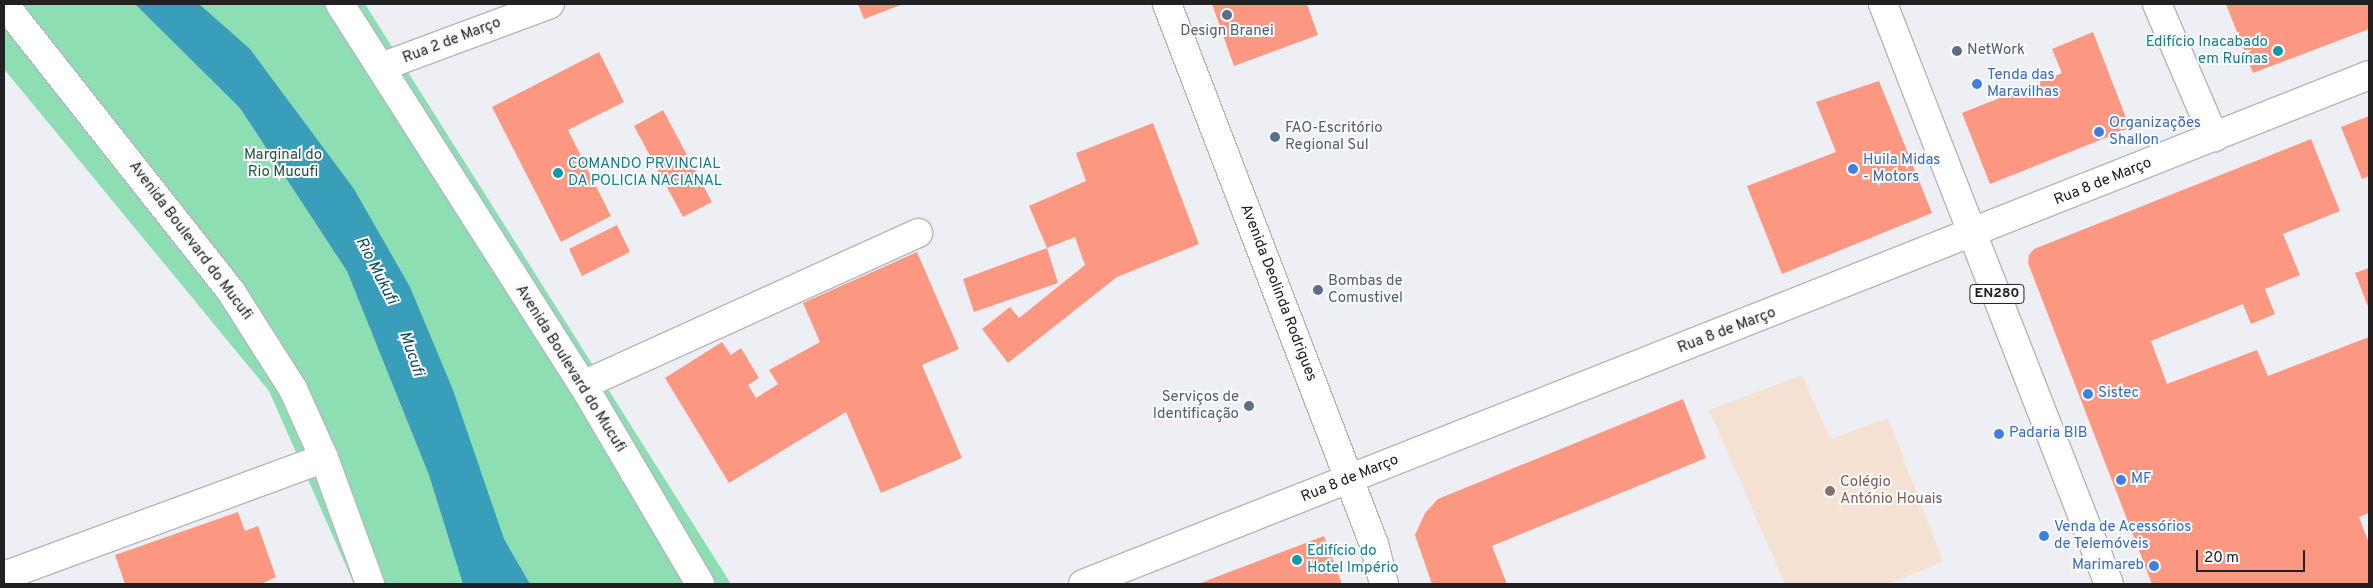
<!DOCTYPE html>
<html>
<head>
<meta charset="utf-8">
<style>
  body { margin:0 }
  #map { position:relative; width:2373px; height:588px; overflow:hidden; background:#edeff5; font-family:Overpass,sans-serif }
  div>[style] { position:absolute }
  .education>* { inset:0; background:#f5e2d2 }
  .green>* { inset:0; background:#8edeb3 }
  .water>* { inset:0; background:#389eba }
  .building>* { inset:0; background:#fc9881 }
  .roads { filter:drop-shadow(1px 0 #b4b6bc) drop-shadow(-1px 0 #b4b6bc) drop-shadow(0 1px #b4b6bc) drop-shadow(0 -1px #b4b6bc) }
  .minor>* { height:28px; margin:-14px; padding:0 14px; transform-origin:14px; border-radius:14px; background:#fff }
  .major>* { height:28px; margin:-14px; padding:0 14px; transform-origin:14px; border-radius:14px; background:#fff }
  .dots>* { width:14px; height:14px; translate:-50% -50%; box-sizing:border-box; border:2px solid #fcfcff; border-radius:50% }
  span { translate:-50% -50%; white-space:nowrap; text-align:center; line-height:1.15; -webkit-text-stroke:4px #fcfcff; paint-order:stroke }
  .shield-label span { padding:1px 4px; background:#fcfcff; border:1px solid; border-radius:4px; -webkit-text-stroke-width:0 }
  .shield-label { font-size:14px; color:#212124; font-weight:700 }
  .service-label { font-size:15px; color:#4e5e75 }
  .left { translate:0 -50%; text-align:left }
  .right { translate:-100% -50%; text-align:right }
  .street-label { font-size:15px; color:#212124 }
  .culture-label { font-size:15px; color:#0d838f }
  .shop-label { font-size:15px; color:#366cbe }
  .park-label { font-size:15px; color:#27533d }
  .education-label { font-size:15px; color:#785e54 }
  .water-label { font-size:16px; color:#0f4a59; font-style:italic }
  .frame { position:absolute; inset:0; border:5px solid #212124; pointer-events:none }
  .scale { position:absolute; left:2196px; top:550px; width:109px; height:22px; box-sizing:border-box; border:2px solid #212124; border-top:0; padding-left:6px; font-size:15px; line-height:18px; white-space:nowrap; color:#212124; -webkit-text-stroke:4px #fcfcff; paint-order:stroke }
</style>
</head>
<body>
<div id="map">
  <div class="education">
    <div style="clip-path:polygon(1802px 375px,1830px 439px,1888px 418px,1943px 562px,1888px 584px,1785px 584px,1709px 410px)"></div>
  </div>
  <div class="green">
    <div style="clip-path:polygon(4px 4px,365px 4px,731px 584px,354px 584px,269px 391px,4px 69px)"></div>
  </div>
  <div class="water">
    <div style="clip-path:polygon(135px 4px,199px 4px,250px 49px,354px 189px,410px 287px,453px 390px,504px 539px,530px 584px,463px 584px,429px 475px,347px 271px,240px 108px)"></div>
  </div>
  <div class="building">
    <div style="clip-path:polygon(858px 4px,903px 4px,864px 19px)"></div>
    <div style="clip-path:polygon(1212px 4px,1307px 4px,1318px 35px,1234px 66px)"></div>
    <div style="clip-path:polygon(2226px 4px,2369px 4px,2369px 29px,2253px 73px)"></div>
    <div style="clip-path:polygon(2093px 32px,2130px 128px,1990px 184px,1962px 113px,2062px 73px,2052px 49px)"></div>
    <div style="clip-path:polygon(599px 52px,624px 102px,568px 130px,611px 216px,561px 242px,492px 107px)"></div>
    <div style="clip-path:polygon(1879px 81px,1932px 213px,1782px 274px,1747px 186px,1836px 152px,1816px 102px)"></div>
    <div style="clip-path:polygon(663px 110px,712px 202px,683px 217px,634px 126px)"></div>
    <div style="clip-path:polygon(2369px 116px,2369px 176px,2362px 179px,2341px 127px)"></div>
    <div style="clip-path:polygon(1153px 123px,1199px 244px,1117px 277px,1008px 363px,982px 329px,1010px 307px,1019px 318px,1085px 265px,1075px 237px,1047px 248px,1029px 206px,1086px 181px,1076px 153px)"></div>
    <div style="clip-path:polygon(2311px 139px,2340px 211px,2283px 234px,2300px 275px,2265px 289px,2275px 314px,2251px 324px,2243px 304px,2151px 341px,2167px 384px,2257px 350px,2268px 376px,2369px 337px,2369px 513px,2359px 517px,2369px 543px,2369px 584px,2152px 584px,2028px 263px,2029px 255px,2034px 249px)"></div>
    <div style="clip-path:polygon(617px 225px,630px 252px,582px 276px,569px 249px)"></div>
    <div style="clip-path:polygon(1047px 248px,1058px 283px,974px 312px,963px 279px)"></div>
    <div style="clip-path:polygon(917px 252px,959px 349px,922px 365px,962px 458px,881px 493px,846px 412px,729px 483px,665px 378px,722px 342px,731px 355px,741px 348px,759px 378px,748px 385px,756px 398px,778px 384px,769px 370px,820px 342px,803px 303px)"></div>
    <div style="clip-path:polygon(2369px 268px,2369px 309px,2355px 273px)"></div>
    <div style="clip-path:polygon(1683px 399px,1706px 458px,1492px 546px,1507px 584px,1432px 584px,1415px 535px,1425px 513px,1438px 499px)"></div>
    <div style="clip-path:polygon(238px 512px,245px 531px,258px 526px,276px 577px,261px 584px,125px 584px,115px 555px)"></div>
    <div style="clip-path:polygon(1324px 536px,1342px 584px,1198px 584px)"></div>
  </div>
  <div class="roads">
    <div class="minor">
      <div style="left:4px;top:4px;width:368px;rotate:51.7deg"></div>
      <div style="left:232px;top:293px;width:114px;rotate:57.6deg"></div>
      <div style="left:293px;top:389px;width:76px;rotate:65.8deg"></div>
      <div style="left:324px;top:458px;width:134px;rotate:69.9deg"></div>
      <div style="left:340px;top:4px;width:452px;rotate:57.5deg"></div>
      <div style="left:583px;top:385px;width:231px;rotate:59.5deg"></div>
      <div style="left:1167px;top:4px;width:578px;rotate:69.03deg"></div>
      <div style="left:1374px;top:544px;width:41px;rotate:76deg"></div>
      <div style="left:2157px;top:4px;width:145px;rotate:66.8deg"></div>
      <div style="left:381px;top:67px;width:180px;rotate:-20.4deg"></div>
      <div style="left:583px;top:385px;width:368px;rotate:-24.4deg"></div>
      <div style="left:4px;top:576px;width:341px;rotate:-20.2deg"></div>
      <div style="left:1083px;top:584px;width:1383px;rotate:-21.59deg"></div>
    </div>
    <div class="major">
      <div style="left:1883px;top:4px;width:622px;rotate:68.71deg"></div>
    </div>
  </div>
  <div class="dots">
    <div style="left:1227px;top:15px;background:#5c6f8a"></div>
    <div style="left:1957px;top:51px;background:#5c6f8a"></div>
    <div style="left:2278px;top:51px;background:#0f9aa8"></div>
    <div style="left:1977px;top:84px;background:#3f7fe0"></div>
    <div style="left:2099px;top:132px;background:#3f7fe0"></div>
    <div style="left:1275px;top:137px;background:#5c6f8a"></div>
    <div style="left:1853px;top:169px;background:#3f7fe0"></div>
    <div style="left:558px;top:173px;background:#0f9aa8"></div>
    <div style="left:1318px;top:290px;background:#5c6f8a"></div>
    <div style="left:2088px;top:394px;background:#3f7fe0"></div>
    <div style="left:1249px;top:406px;background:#5c6f8a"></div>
    <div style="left:1999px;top:434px;background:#3f7fe0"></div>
    <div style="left:2121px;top:480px;background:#3f7fe0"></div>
    <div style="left:1830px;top:491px;background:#8d6e63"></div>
    <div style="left:2044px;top:536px;background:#3f7fe0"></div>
    <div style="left:1297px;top:560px;background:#0f9aa8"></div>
    <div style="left:2154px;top:566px;background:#3f7fe0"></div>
  </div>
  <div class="shield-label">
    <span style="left:1997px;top:294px">EN280</span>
  </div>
  <div class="service-label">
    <span style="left:1227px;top:32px">Design Branei</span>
    <span class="left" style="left:1967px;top:51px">NetWork</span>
    <span class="left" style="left:1285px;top:137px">FAO-Escritório<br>Regional Sul</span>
    <span class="left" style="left:1328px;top:290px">Bombas de<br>Comustivel</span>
    <span class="right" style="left:1239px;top:406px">Serviços de<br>Identificação</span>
  </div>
  <div class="street-label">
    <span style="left:452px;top:41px;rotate:-21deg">Rua 2 de Março</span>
    <span style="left:2103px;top:182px;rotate:-22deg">Rua 8 de Março</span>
    <span style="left:190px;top:241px;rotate:53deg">Avenida Boulevard do Mucufi</span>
    <span style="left:1278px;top:293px;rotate:69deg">Avenida Deolinda Rodrigues</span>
    <span style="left:1727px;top:331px;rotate:-21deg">Rua 8 de Março</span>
    <span style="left:570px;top:369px;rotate:58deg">Avenida Boulevard do Mucufi</span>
    <span style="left:1350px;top:479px;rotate:-22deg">Rua 8 de Março</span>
  </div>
  <div class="culture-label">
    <span class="right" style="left:2268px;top:51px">Edifício Inacabado<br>em Ruínas</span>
    <span class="left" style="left:568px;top:173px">COMANDO PRVINCIAL<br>DA POLICIA NACIANAL</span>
    <span class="left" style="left:1307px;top:560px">Edifício do<br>Hotel Império</span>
  </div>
  <div class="shop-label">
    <span class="left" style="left:1987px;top:84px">Tenda das<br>Maravilhas</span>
    <span class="left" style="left:2109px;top:132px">Organizações<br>Shallon</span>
    <span class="left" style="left:1863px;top:169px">Huila Midas<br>- Motors</span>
    <span class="left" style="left:2098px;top:394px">Sistec</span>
    <span class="left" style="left:2009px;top:434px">Padaria BIB</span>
    <span class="left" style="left:2131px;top:480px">MF</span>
    <span class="left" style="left:2054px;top:536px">Venda de Acessórios<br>de Telemóveis</span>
    <span class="right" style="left:2144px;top:566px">Marimareb</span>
  </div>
  <div class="park-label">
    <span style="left:283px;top:164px">Marginal do<br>Rio Mucufi</span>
  </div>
  <div class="education-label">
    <span class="left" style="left:1840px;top:491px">Colégio<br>António Houais</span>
  </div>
  <div class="water-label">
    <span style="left:376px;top:271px;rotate:63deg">Rio Mukufi</span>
    <span style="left:411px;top:354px;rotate:71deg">Mucufi</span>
  </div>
  <div class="frame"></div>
  <div class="scale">20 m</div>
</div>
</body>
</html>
